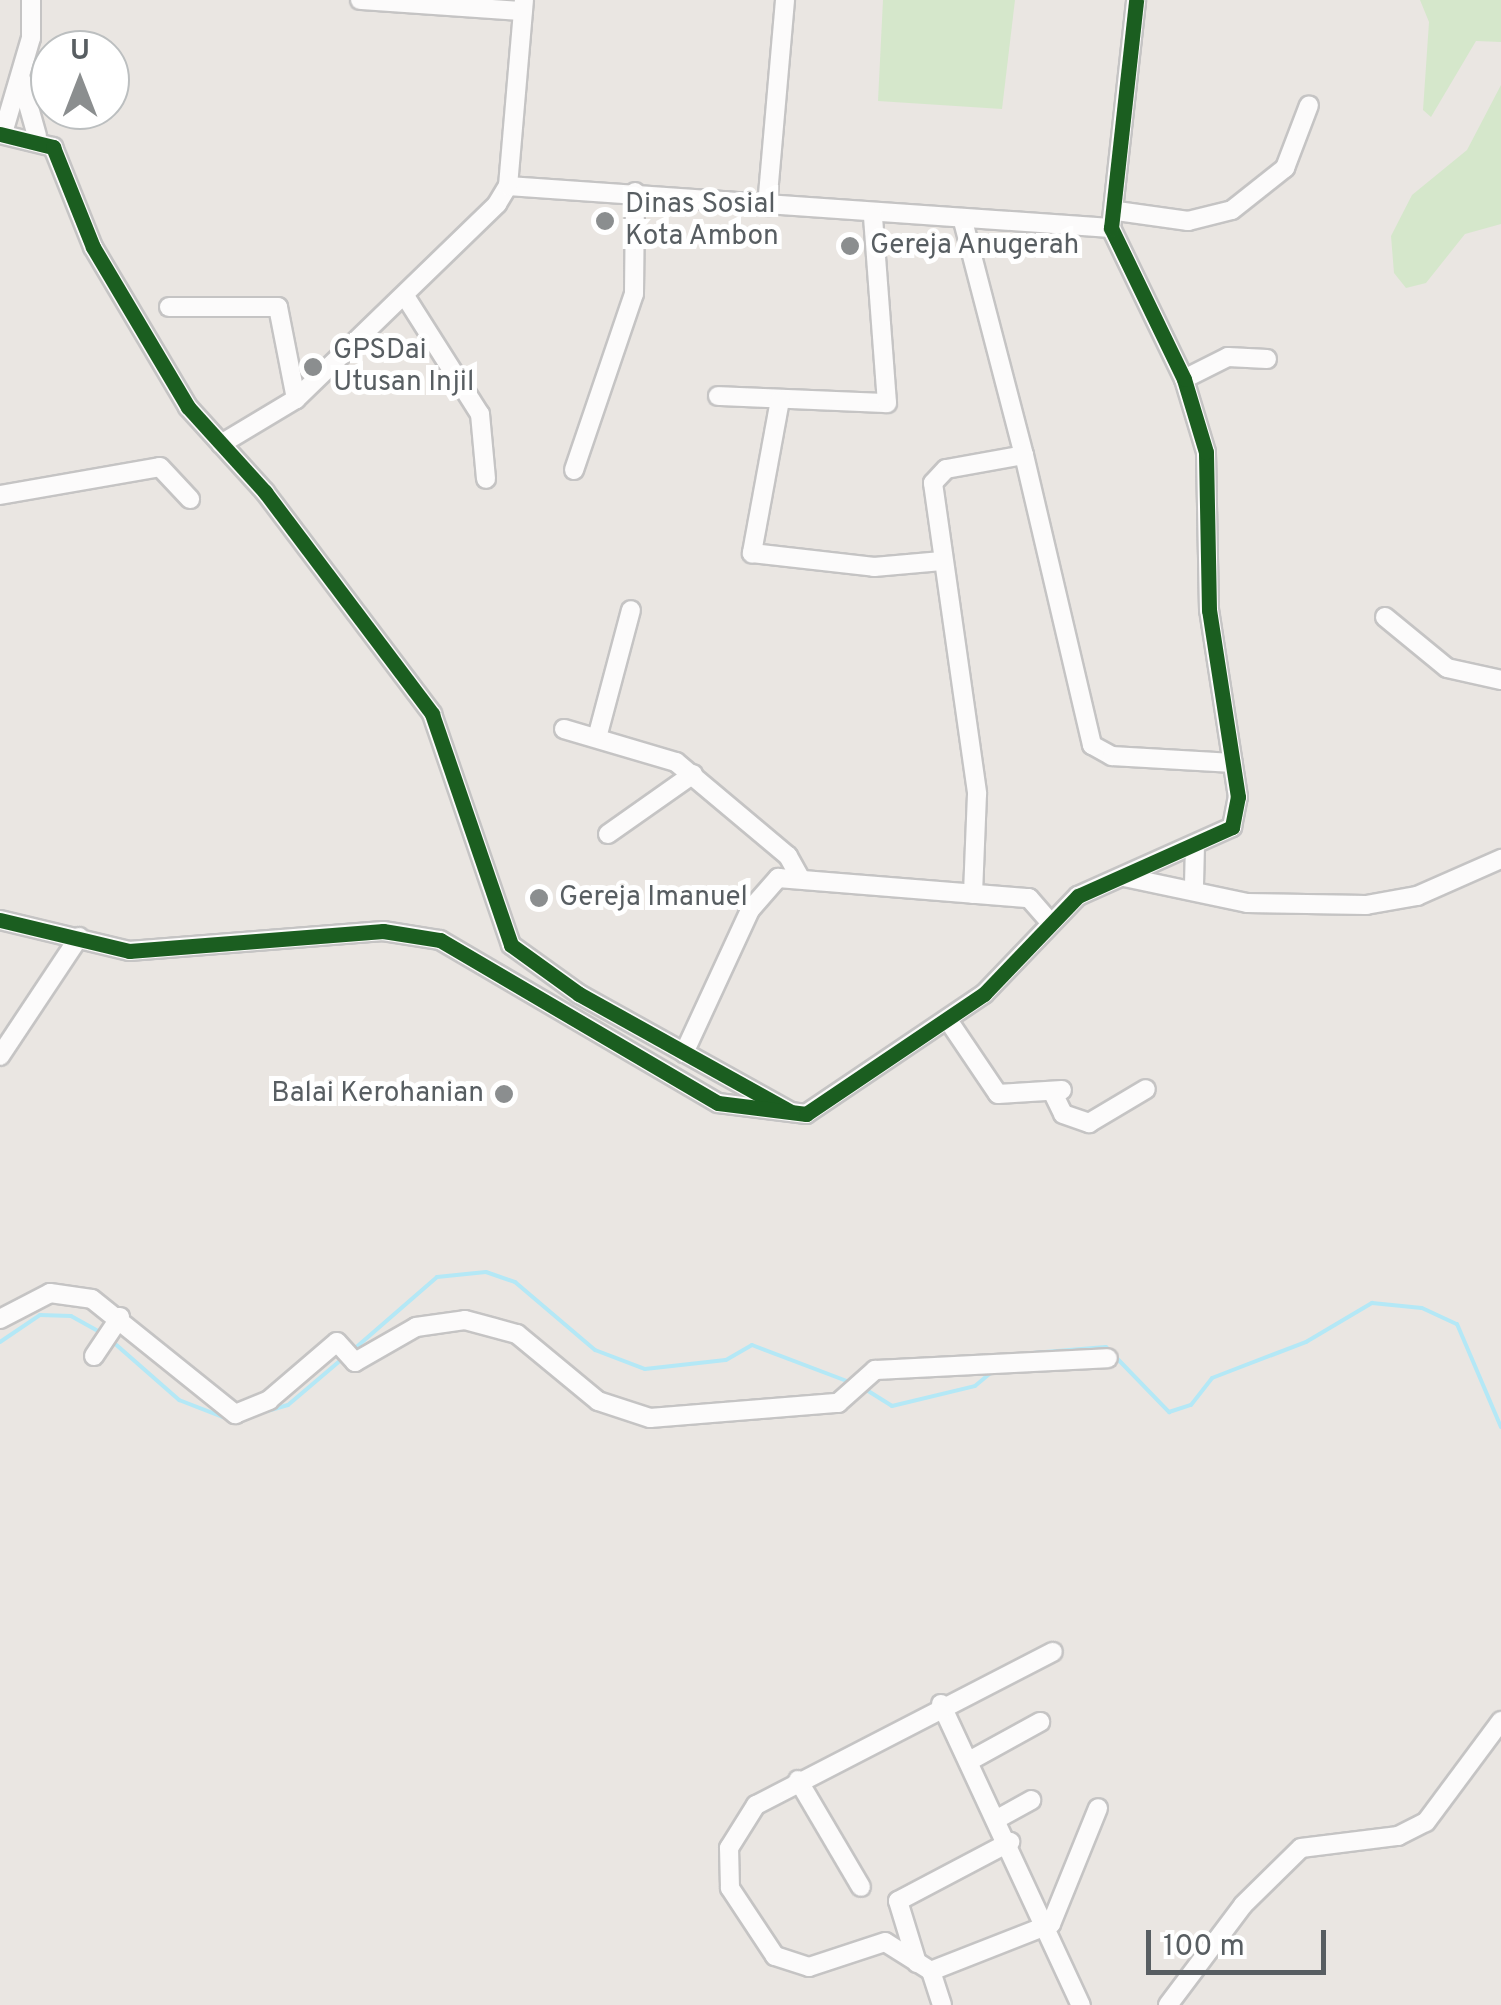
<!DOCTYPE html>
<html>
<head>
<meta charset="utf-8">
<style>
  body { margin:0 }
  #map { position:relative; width:1501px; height:2005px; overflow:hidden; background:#eae6e2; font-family:Overpass,sans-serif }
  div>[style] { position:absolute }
  .green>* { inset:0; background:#d5e7cb }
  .stream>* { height:4px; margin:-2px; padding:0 2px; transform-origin:2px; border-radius:2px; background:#b4e8f6 }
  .roads { filter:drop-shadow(2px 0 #c5c4c4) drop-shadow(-2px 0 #c5c4c4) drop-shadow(0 2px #c5c4c4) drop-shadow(0 -2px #c5c4c4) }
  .minor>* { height:18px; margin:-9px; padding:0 9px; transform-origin:9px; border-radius:9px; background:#fcfbfb }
  .cycleway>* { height:15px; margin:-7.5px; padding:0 7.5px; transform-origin:7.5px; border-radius:7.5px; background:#1b5e20 }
  .dots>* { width:28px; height:28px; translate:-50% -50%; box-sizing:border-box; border:5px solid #fff; border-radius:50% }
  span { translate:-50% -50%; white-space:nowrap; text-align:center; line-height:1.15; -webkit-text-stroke:10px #fff; paint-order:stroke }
  .poi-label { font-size:28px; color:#585e62 }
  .left { translate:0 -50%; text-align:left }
  .right { translate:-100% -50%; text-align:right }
  .north { position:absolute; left:30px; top:30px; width:100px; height:100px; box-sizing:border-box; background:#fff; border:2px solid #bcbfc0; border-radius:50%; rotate:0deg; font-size:28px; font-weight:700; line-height:40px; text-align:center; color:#585e62 }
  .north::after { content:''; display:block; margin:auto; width:35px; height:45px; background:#8b8e8f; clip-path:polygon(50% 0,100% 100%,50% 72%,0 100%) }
  .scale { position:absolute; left:1146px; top:1930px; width:180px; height:45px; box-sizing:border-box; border:5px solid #585e62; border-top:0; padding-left:12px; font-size:30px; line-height:35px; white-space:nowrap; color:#585e62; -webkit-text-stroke:8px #fff; paint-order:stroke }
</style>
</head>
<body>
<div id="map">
  <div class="green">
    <div style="clip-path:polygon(883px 0,1015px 0,1002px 109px,878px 101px)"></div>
    <div style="clip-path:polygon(1420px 0,1501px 0,1501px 42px,1476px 41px,1431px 117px,1423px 110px,1429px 22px)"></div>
    <div style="clip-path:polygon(1501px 85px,1501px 224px,1465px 234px,1426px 283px,1406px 288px,1394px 273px,1391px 236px,1412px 195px,1467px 150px)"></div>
  </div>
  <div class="stream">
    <div style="left:0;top:1342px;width:48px;rotate:-34deg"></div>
    <div style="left:40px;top:1315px;width:31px;rotate:2deg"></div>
    <div style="left:71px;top:1316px;width:35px;rotate:29deg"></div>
    <div style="left:113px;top:1342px;width:88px;rotate:41.3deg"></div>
    <div style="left:179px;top:1400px;width:53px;rotate:21.2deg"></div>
    <div style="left:353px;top:1350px;width:111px;rotate:-41deg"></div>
    <div style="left:437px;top:1277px;width:49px;rotate:-5.8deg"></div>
    <div style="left:486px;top:1272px;width:31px;rotate:19deg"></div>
    <div style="left:515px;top:1282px;width:105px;rotate:40.4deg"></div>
    <div style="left:595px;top:1350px;width:53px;rotate:20.8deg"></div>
    <div style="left:645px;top:1369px;width:81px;rotate:-6.3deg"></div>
    <div style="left:726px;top:1360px;width:30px;rotate:-30deg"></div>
    <div style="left:752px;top:1345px;width:107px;rotate:20.8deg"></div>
    <div style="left:1033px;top:1353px;width:73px;rotate:-4.7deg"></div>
    <div style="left:1106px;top:1347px;width:91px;rotate:45.9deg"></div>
    <div style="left:1169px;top:1412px;width:23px;rotate:-18deg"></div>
    <div style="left:1191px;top:1405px;width:34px;rotate:-52deg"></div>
    <div style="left:1212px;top:1378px;width:101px;rotate:-21deg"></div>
    <div style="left:1306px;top:1342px;width:77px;rotate:-30.6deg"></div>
    <div style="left:1372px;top:1303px;width:50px;rotate:5.7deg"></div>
    <div style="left:1422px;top:1308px;width:38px;rotate:25deg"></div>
    <div style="left:1457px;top:1324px;width:112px;rotate:66.9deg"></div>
    <div style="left:865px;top:1389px;width:32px;rotate:32deg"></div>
    <div style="left:892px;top:1406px;width:85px;rotate:-13.5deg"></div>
    <div style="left:975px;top:1386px;width:23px;rotate:-40deg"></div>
    <div style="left:237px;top:1420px;width:53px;rotate:-16.4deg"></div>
    <div style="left:288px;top:1405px;width:71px;rotate:-40.4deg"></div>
  </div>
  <div class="roads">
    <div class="minor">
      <div style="left:360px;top:0;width:163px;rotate:3.9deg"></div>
      <div style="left:21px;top:79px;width:59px;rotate:74.3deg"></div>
      <div style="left:3px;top:133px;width:99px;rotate:-73.6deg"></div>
      <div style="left:31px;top:38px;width:38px;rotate:-90deg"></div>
      <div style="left:0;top:134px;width:55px;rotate:13.8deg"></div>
      <div style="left:53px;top:147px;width:108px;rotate:68.2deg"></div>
      <div style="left:93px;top:247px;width:186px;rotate:59.3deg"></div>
      <div style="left:188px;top:407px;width:115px;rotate:47.8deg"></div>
      <div style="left:265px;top:492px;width:278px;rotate:53deg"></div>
      <div style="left:432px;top:714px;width:244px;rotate:71.1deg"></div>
      <div style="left:511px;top:945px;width:84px;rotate:35.8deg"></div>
      <div style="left:579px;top:994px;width:240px;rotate:29.1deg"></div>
      <div style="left:508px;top:186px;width:604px;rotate:3.98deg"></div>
      <div style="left:767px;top:206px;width:207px;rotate:-85deg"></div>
      <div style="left:1117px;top:211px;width:72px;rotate:8deg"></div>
      <div style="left:1188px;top:221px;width:45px;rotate:-14deg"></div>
      <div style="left:1232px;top:210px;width:68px;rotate:-38.4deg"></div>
      <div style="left:1285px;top:168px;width:67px;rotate:-69.1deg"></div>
      <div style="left:963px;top:221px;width:242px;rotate:75.4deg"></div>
      <div style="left:1024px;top:455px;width:79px;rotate:169.8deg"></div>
      <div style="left:946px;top:469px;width:19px;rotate:133deg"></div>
      <div style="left:933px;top:483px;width:314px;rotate:81.9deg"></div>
      <div style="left:977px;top:794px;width:100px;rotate:92.3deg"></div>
      <div style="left:405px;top:296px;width:140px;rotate:57.6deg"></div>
      <div style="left:480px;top:414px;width:65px;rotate:84.7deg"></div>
      <div style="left:169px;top:307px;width:109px"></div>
      <div style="left:278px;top:307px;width:94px;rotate:78.9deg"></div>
      <div style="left:1184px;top:379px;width:49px;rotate:-26.6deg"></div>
      <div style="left:1228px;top:357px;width:39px;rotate:3deg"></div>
      <div style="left:718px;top:396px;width:169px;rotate:2.4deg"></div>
      <div style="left:887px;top:403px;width:189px;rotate:-94.3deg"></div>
      <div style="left:780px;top:400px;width:156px;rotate:100.4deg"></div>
      <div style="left:752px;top:553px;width:123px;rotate:6.5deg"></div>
      <div style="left:874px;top:567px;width:68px;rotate:-5deg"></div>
      <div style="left:221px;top:444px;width:87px;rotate:-31deg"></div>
      <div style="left:296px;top:399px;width:280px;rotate:-44.1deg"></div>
      <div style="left:497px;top:204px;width:21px;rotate:-59deg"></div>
      <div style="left:508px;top:186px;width:187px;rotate:-85.1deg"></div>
      <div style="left:1024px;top:455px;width:298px;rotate:76.8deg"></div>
      <div style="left:1092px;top:745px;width:23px;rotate:29deg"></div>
      <div style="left:1112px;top:756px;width:121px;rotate:3.3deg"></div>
      <div style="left:574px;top:470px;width:186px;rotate:-71.2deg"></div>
      <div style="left:634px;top:294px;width:102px;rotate:-89.4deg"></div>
      <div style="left:0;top:495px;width:162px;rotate:-9.9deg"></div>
      <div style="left:160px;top:467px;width:44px;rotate:46.8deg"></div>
      <div style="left:1385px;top:617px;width:80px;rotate:39.4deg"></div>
      <div style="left:1447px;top:668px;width:55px;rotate:12.5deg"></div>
      <div style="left:564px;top:729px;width:117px;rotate:16.4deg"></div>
      <div style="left:676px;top:762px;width:146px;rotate:40deg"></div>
      <div style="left:788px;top:856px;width:25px;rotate:61deg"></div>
      <div style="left:598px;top:734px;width:128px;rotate:-75.1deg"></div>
      <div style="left:608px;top:834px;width:104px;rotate:-35.2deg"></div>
      <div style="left:1124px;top:877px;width:126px;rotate:11.9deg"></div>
      <div style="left:1247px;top:903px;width:119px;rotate:1deg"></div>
      <div style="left:1366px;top:905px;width:52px;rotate:-10deg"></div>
      <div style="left:1417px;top:896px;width:92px;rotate:-23.8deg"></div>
      <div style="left:1194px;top:885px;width:40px;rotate:-88.6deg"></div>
      <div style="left:0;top:920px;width:133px;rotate:13.5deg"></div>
      <div style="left:129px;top:951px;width:255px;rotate:-4.5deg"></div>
      <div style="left:383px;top:931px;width:58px;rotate:9deg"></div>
      <div style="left:440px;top:940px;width:322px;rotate:30.4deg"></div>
      <div style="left:718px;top:1103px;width:89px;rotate:7.1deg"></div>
      <div style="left:806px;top:1114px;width:215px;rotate:-34deg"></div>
      <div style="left:984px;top:994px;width:136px;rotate:-46.2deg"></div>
      <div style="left:1078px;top:896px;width:169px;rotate:-24.1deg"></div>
      <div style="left:1232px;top:827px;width:31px;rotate:-79deg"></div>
      <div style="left:1238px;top:797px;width:189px;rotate:-98.8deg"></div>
      <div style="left:1209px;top:610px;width:158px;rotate:-91.1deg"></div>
      <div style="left:1206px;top:452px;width:76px;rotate:-106.8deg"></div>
      <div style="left:1184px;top:379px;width:168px;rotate:-115.8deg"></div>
      <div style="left:1111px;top:228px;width:229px;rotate:-83.7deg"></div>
      <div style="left:948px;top:1020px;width:89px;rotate:56deg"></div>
      <div style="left:998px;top:1094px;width:64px;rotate:-3.6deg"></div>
      <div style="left:684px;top:1053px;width:157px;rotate:-65.2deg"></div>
      <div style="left:750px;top:910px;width:43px;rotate:-48.8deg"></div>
      <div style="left:778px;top:878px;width:252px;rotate:4.6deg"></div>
      <div style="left:1029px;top:898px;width:29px;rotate:49deg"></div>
      <div style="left:0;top:1056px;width:143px;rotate:-56.4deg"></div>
      <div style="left:1052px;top:1091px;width:25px;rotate:64deg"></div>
      <div style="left:1063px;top:1114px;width:28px;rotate:19deg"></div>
      <div style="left:1089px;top:1123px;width:66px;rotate:-30.8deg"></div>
      <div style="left:0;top:1319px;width:56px;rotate:-27.5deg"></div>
      <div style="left:50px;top:1293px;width:42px;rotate:8.1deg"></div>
      <div style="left:92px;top:1299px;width:184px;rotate:38.8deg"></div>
      <div style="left:235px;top:1414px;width:37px;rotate:-22deg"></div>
      <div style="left:269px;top:1400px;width:89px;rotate:-40.5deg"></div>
      <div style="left:337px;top:1342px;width:27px;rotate:48deg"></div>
      <div style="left:355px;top:1362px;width:70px;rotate:-29.8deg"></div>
      <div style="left:416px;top:1327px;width:49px;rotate:-8.1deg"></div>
      <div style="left:465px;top:1320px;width:54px;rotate:15.1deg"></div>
      <div style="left:517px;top:1334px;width:105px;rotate:39.6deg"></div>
      <div style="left:598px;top:1401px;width:55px;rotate:18.1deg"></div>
      <div style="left:650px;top:1418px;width:189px;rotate:-4.6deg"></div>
      <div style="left:838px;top:1403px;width:50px;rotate:-41.7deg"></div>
      <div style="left:875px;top:1370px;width:233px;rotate:-2.9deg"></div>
      <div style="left:94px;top:1356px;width:47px;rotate:-56.3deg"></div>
      <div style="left:941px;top:1704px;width:332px;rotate:65.1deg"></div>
      <div style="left:971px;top:1760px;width:79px;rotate:-28.8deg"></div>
      <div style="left:798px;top:1780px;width:124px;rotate:59.5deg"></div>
      <div style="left:999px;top:1818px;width:37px;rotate:-29deg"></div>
      <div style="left:917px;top:1963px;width:65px;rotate:-107deg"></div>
      <div style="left:898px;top:1901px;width:127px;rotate:-27.8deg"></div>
      <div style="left:931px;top:1971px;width:129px;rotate:-21.4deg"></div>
      <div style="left:1051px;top:1924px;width:125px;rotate:-67.9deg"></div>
      <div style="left:942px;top:2005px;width:36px;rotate:-108deg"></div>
      <div style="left:931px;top:1971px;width:54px;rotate:-147.8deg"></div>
      <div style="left:885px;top:1942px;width:80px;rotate:161.8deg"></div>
      <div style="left:809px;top:1967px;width:36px;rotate:-162deg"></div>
      <div style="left:775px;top:1956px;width:82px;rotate:-123.5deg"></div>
      <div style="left:730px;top:1888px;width:40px;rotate:-91.4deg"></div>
      <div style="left:729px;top:1848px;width:51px;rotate:-57.9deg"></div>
      <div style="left:756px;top:1805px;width:334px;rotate:-27.3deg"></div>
      <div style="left:1168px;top:2005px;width:125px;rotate:-53.1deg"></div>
      <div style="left:1243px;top:1905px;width:81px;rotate:-44.5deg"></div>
      <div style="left:1301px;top:1848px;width:98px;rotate:-7.1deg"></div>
      <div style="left:1398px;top:1836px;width:31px;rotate:-27deg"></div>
      <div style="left:1426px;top:1822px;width:126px;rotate:-53.4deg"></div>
    </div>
  </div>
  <div class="cycleway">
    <div style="left:0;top:134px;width:55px;rotate:13.8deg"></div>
    <div style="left:53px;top:147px;width:108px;rotate:68.2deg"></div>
    <div style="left:93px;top:247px;width:186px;rotate:59.3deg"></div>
    <div style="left:188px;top:407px;width:115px;rotate:47.8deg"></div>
    <div style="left:265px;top:492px;width:278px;rotate:53deg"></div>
    <div style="left:432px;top:714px;width:244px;rotate:71.1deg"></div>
    <div style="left:511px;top:945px;width:84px;rotate:35.8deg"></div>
    <div style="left:579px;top:994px;width:240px;rotate:29.1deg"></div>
    <div style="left:0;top:920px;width:133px;rotate:13.5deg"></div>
    <div style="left:129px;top:951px;width:255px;rotate:-4.5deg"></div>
    <div style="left:383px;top:931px;width:58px;rotate:9deg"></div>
    <div style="left:440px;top:940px;width:322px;rotate:30.4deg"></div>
    <div style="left:718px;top:1103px;width:89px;rotate:7.1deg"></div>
    <div style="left:806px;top:1114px;width:215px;rotate:-34deg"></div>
    <div style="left:984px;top:994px;width:136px;rotate:-46.2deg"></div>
    <div style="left:1078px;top:896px;width:169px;rotate:-24.1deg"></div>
    <div style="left:1232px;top:827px;width:31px;rotate:-79deg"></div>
    <div style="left:1238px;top:797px;width:189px;rotate:-98.8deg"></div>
    <div style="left:1209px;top:610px;width:158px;rotate:-91.1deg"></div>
    <div style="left:1206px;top:452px;width:76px;rotate:-106.8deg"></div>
    <div style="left:1184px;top:379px;width:168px;rotate:-115.8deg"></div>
    <div style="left:1111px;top:228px;width:229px;rotate:-83.7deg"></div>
  </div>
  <div class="dots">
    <div style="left:605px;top:221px;background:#8b8e8f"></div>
    <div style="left:850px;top:246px;background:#8b8e8f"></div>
    <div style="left:313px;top:367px;background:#8b8e8f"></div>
    <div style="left:539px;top:898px;background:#8b8e8f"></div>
    <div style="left:504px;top:1094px;background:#8b8e8f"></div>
  </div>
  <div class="poi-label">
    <span class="left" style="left:625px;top:221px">Dinas Sosial<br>Kota Ambon</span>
    <span class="left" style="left:870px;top:246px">Gereja Anugerah</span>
    <span class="left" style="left:333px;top:367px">GPSDai<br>Utusan Injil</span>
    <span class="left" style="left:559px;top:898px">Gereja Imanuel</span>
    <span class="right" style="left:484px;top:1094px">Balai Kerohanian</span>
  </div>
  <div class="north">U</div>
  <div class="scale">100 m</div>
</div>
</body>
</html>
